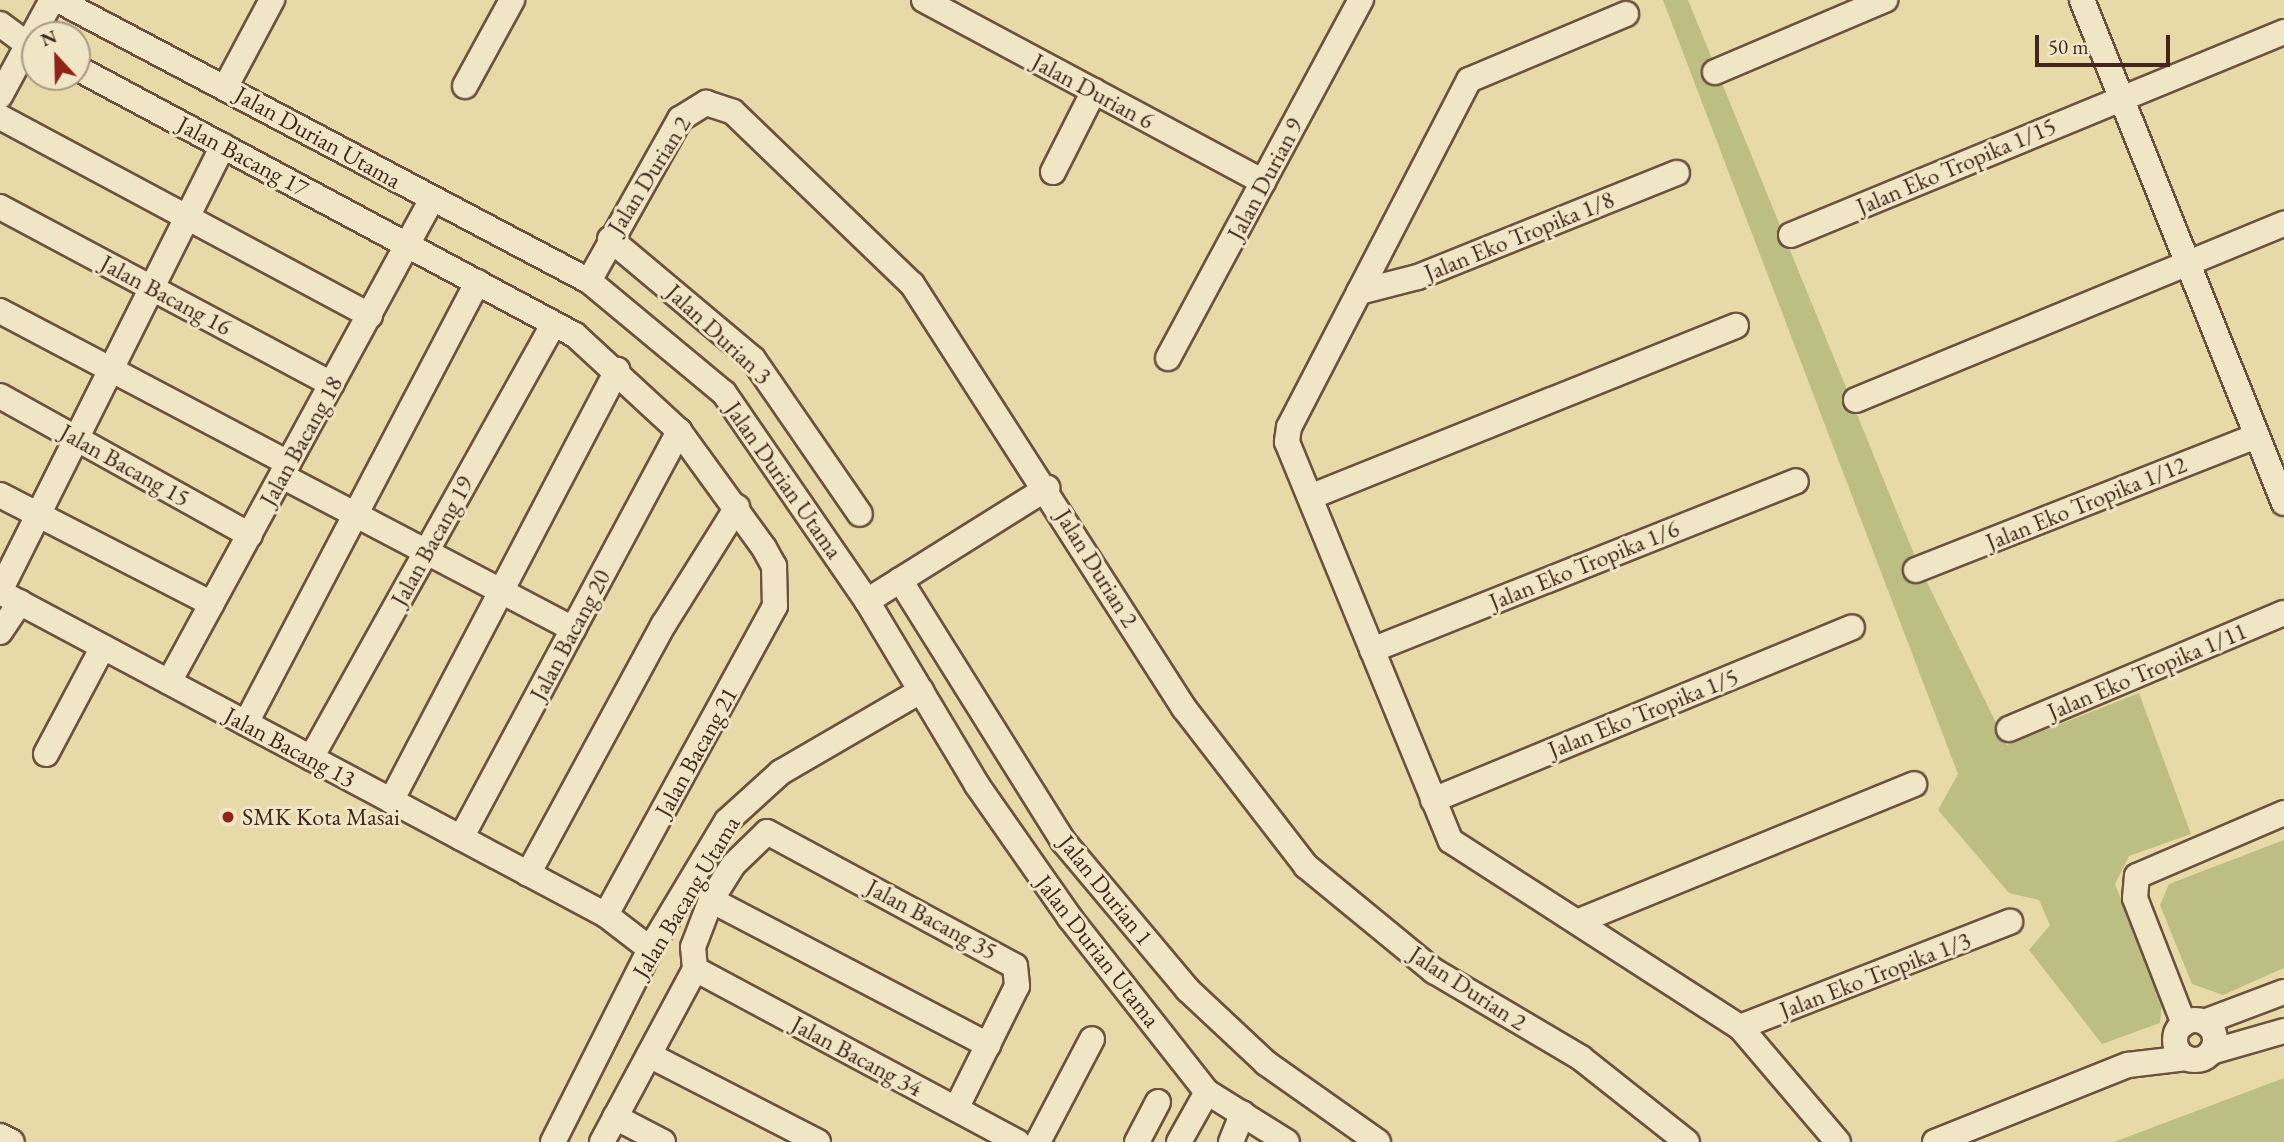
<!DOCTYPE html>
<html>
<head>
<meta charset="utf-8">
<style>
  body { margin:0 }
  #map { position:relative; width:2284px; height:1142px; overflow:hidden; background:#e8d9a8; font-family:"EB Garamond",serif }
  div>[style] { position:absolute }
  .green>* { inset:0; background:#bcbe83 }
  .roads { filter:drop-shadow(2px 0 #6c523e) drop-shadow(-2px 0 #6c523e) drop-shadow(0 2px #6c523e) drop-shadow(0 -2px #6c523e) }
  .minor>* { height:24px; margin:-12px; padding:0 12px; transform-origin:12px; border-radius:12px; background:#f0e6c6 }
  .minor>.ring { margin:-12px; padding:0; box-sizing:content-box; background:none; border:24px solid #f0e6c6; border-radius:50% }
  .dots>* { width:19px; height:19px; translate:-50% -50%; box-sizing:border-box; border:4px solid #f0e6c6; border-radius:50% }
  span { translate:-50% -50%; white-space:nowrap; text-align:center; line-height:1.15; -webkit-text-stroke:6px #f0e6c6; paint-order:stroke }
  .street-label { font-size:24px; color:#42251b }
  .poi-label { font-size:24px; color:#42251b }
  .left { translate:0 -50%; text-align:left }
  .north { position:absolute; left:21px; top:21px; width:70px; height:70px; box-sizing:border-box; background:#f0e6c6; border:2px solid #aa9982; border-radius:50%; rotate:338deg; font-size:19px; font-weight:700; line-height:28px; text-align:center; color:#42251b }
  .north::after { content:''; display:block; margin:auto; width:24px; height:32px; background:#8f2418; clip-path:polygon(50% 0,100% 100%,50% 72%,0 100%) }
  .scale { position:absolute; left:2035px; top:35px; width:135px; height:32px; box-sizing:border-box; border:4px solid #42251b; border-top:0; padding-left:9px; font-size:21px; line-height:24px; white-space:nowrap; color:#42251b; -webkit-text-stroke:5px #f0e6c6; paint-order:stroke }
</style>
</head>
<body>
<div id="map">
  <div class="green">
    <div style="clip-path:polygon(1663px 0,1688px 0,1918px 564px,2007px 745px,2139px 693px,2191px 834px,2129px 856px,2115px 884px,2162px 1004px,2160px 1023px,2102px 1044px,2029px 950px,2050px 925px,2039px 900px,2009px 893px,1938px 810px,1958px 774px)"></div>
    <div style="clip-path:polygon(2284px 840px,2284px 968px,2223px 995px,2192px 984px,2160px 905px,2169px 884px)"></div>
    <div style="clip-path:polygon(2284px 1078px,2284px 1142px,2114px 1142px)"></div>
  </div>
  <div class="roads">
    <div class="minor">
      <div style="left:58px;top:0;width:601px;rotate:27.89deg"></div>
      <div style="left:589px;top:281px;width:175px;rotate:39.7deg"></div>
      <div style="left:724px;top:393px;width:252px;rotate:55.5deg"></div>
      <div style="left:867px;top:601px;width:214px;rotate:59.1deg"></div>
      <div style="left:977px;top:785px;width:162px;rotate:55deg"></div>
      <div style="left:1070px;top:918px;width:221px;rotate:51.8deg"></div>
      <div style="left:1207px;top:1092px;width:94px;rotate:32deg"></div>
      <div style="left:924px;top:0;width:385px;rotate:28.2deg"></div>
      <div style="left:2082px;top:0;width:542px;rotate:68.12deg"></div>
      <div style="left:1626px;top:14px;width:170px;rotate:157.2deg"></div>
      <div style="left:1469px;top:80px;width:391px;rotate:117.4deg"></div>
      <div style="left:1289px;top:427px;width:15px;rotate:98deg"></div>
      <div style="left:1287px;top:442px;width:431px;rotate:67.7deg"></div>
      <div style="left:1451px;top:841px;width:344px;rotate:32.8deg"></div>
      <div style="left:1740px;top:1027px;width:151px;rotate:49.6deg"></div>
      <div style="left:0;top:24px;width:44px;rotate:36.6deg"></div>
      <div style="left:77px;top:68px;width:565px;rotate:28.2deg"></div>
      <div style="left:575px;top:335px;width:142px;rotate:42.7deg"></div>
      <div style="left:679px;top:431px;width:145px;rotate:54deg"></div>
      <div style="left:764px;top:548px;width:21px;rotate:61deg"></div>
      <div style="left:774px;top:566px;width:40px;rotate:88.6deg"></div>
      <div style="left:775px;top:606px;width:352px;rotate:118.7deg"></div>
      <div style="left:1715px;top:72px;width:185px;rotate:-23deg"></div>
      <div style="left:226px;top:86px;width:98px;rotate:-61.9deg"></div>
      <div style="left:465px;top:86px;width:98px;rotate:-61.3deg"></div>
      <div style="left:0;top:96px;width:109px;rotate:-61.6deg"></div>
      <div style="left:0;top:117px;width:420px;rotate:28.2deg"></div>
      <div style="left:1053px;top:172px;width:91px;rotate:-63.2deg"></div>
      <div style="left:0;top:207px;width:376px;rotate:28.1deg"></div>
      <div style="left:1791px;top:235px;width:533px;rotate:-22.38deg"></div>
      <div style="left:610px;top:239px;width:187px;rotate:40deg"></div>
      <div style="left:753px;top:359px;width:188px;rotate:55.4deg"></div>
      <div style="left:589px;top:281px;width:186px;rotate:-60.7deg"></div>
      <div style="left:680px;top:119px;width:31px;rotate:-32deg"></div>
      <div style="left:706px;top:103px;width:28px;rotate:18deg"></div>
      <div style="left:733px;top:112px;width:248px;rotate:43.9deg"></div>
      <div style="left:912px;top:284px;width:504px;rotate:57.32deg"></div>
      <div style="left:1184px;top:708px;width:200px;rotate:52.3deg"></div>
      <div style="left:1306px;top:866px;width:166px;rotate:39.4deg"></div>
      <div style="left:1434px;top:971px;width:171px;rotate:30.6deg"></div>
      <div style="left:1581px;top:1058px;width:135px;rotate:38.4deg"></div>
      <div style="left:1359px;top:292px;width:61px;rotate:-14.3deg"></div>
      <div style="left:1418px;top:277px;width:279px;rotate:-21.9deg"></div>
      <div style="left:0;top:311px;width:326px;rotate:27.8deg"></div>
      <div style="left:1168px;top:358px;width:407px;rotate:-61.7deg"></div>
      <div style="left:0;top:396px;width:286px;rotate:29.1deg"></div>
      <div style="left:1856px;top:400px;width:463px;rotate:-22.4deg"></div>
      <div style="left:282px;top:476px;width:329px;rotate:27.7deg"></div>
      <div style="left:0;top:495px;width:238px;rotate:27.2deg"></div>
      <div style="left:1310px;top:497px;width:459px;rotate:-21.9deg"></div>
      <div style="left:1916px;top:570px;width:365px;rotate:-21.5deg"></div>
      <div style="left:900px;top:580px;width:308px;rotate:58deg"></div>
      <div style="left:1063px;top:841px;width:194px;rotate:50deg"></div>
      <div style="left:1188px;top:990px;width:107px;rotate:43.1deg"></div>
      <div style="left:1266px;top:1063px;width:137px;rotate:35.2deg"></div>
      <div style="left:0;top:591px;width:498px;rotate:-63.4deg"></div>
      <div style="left:0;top:592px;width:687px;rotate:28.06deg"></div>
      <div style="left:606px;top:915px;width:56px;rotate:37.7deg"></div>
      <div style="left:867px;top:601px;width:213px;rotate:-32.1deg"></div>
      <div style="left:0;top:632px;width:36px;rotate:-56deg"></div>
      <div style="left:1372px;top:650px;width:456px;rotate:-21.7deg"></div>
      <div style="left:169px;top:682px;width:550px;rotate:-61.43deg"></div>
      <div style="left:246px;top:723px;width:498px;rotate:-62.3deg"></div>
      <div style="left:2009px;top:729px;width:298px;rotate:-22.9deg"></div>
      <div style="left:46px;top:754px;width:121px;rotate:-62deg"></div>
      <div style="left:311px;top:758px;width:497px;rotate:-60.8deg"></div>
      <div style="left:1433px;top:800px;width:453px;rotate:-22.4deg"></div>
      <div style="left:391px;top:801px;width:487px;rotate:-62.3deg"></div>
      <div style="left:461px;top:838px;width:462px;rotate:-61.8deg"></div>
      <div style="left:528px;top:874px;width:285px;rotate:-61.5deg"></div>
      <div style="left:664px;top:624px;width:138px;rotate:-58deg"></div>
      <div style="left:711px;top:900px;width:313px;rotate:27.6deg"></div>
      <div style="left:1579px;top:921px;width:362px;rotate:-22.2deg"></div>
      <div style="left:695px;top:969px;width:366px;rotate:28.2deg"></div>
      <div class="ring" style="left:2175px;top:1020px;width:16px;height:16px"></div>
      <div style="left:2204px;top:1022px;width:85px;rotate:-20.6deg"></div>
      <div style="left:2184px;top:1024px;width:135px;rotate:-111.3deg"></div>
      <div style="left:2135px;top:898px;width:22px;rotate:-85deg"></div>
      <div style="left:2137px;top:876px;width:160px;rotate:-23.2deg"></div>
      <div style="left:1740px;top:1027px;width:290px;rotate:-21.3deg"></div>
      <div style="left:2211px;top:1052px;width:76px;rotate:-16deg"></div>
      <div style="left:649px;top:1055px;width:190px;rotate:27.2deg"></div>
      <div style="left:615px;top:1117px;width:54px;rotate:27.5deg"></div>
      <div style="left:0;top:1136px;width:13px;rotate:27deg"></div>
      <div style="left:553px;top:1142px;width:216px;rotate:-63.3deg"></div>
      <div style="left:650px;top:949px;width:149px;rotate:-59deg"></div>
      <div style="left:727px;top:821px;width:73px;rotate:-42.2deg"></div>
      <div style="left:781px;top:772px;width:162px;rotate:-30.1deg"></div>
      <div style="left:602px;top:1142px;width:196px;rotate:-61.7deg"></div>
      <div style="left:695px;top:969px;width:22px;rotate:-95deg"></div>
      <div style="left:693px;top:947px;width:50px;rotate:-69deg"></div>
      <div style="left:711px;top:900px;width:41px;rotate:-57.8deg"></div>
      <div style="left:733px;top:865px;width:47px;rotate:-44.1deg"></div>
      <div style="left:767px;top:832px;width:282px;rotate:28.4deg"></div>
      <div style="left:1015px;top:966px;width:20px;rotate:84deg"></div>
      <div style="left:1017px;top:986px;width:137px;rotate:116.4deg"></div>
      <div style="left:1038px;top:1142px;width:116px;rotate:-62.3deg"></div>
      <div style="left:1137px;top:1142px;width:45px;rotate:-62.3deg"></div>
      <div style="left:1179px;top:1142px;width:57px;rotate:-60.8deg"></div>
      <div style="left:1231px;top:1142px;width:31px;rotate:-68deg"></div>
      <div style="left:1935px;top:1142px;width:208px;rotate:-21.8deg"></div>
      <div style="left:2128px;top:1065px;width:59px;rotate:-6.8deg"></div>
    </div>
  </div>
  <div class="dots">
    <div style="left:228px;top:817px;background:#8f2418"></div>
  </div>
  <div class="street-label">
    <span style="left:1093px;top:91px;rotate:28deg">Jalan Durian 6</span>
    <span style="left:318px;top:137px;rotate:29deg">Jalan Durian Utama</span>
    <span style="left:243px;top:156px;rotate:28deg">Jalan Bacang 17</span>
    <span style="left:1956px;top:166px;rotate:-23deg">Jalan Eko Tropika 1/15</span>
    <span style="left:649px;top:175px;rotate:-58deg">Jalan Durian 2</span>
    <span style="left:1265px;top:179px;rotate:-62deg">Jalan Durian 9</span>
    <span style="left:1519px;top:236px;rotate:-22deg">Jalan Eko Tropika 1/8</span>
    <span style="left:166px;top:295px;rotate:28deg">Jalan Bacang 16</span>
    <span style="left:719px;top:334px;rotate:43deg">Jalan Durian 3</span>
    <span style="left:301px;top:441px;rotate:-61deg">Jalan Bacang 18</span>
    <span style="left:125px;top:465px;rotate:29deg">Jalan Bacang 15</span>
    <span style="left:784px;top:480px;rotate:55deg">Jalan Durian Utama</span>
    <span style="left:2086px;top:503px;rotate:-22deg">Jalan Eko Tropika 1/12</span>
    <span style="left:432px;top:541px;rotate:-61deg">Jalan Bacang 19</span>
    <span style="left:1584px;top:565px;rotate:-22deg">Jalan Eko Tropika 1/6</span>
    <span style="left:1097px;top:568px;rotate:58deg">Jalan Durian 2</span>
    <span style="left:570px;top:635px;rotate:-62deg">Jalan Bacang 20</span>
    <span style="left:2147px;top:671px;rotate:-23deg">Jalan Eko Tropika 1/11</span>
    <span style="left:1643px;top:713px;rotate:-22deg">Jalan Eko Tropika 1/5</span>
    <span style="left:290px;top:747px;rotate:28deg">Jalan Bacang 13</span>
    <span style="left:696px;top:752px;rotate:-61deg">Jalan Bacang 21</span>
    <span style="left:1106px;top:890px;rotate:51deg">Jalan Durian 1</span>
    <span style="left:686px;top:897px;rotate:-59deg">Jalan Bacang Utama</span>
    <span style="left:932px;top:919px;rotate:28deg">Jalan Bacang 35</span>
    <span style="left:1098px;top:951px;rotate:52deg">Jalan Durian Utama</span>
    <span style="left:1875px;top:975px;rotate:-21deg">Jalan Eko Tropika 1/3</span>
    <span style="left:1468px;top:988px;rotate:33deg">Jalan Durian 2</span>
    <span style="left:857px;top:1056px;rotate:28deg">Jalan Bacang 34</span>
  </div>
  <div class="poi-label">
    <span class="left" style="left:242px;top:817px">SMK Kota Masai</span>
  </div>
  <div class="north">N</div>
  <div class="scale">50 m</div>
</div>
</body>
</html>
